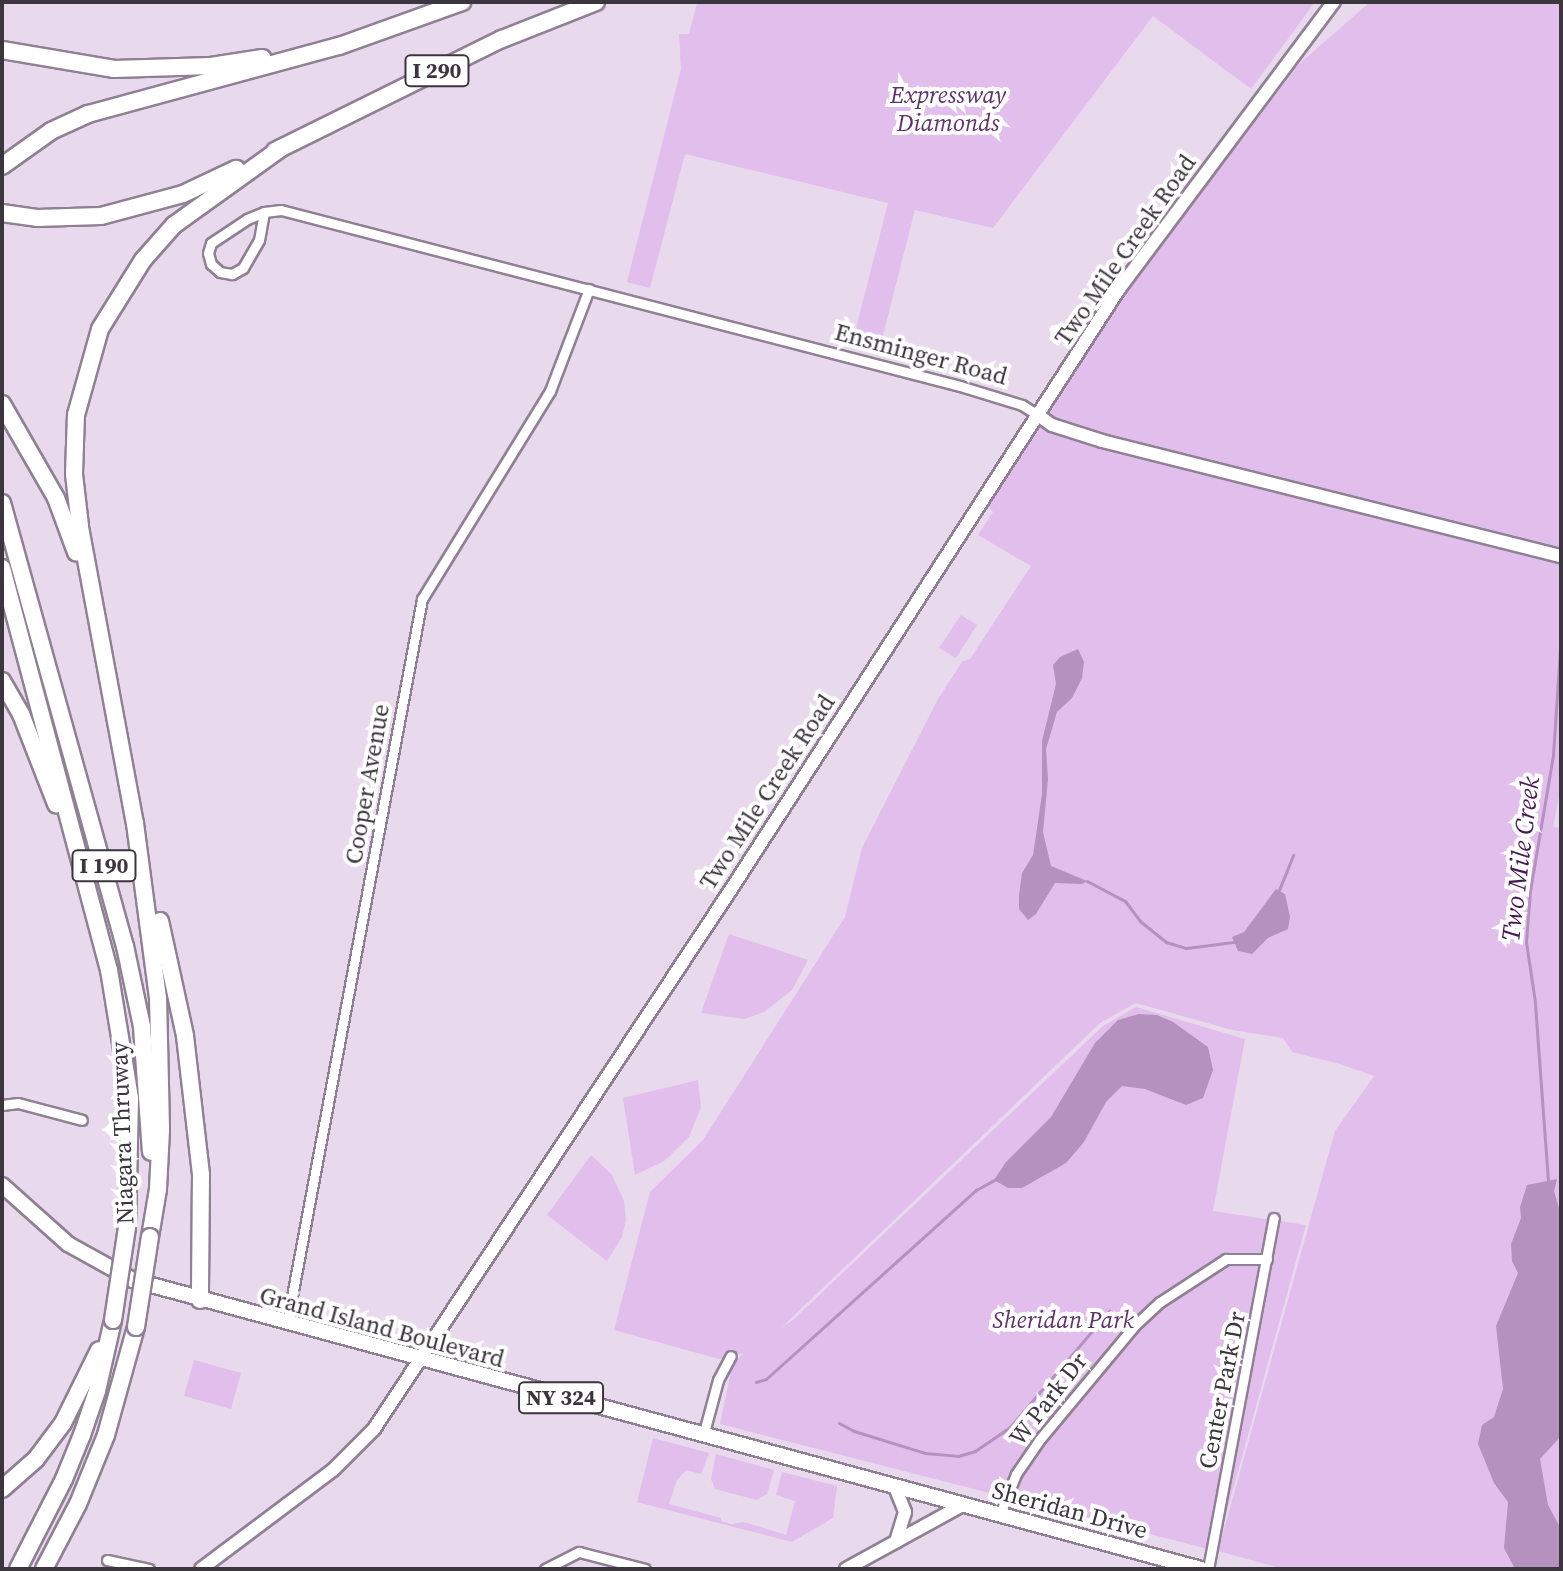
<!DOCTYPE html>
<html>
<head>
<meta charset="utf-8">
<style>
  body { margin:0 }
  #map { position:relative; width:1563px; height:1571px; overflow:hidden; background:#e8d9ed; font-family:"Source Serif 4",serif }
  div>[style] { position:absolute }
  .green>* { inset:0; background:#e2beec }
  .water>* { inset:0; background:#b491be }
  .stream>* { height:3px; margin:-1.5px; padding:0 1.5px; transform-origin:1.5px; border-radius:1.5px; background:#b491be }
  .roads { filter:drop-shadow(2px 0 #8f8193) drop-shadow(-2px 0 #8f8193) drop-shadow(0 2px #8f8193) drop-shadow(0 -2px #8f8193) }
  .street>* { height:9px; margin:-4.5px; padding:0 4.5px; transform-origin:4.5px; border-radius:4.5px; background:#fff }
  .secondary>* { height:12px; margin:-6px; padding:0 6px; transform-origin:6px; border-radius:6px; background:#fff }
  .primary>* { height:14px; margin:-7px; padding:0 7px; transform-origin:7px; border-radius:7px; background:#fff }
  .highway>* { height:16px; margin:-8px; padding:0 8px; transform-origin:8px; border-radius:8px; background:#fff }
  .bridges { filter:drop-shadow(2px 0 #8f8193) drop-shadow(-2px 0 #8f8193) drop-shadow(0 2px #8f8193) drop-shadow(0 -2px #8f8193) }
  .highway-bridge>* { height:16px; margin:-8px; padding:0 8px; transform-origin:8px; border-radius:8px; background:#fff }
  span { translate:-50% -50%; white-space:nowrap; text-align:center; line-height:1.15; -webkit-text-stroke:8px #fff; paint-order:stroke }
  .shield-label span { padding:2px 6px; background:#fff; border:2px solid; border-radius:6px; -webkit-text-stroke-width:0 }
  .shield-label { font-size:22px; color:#3b353d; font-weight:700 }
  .park-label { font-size:24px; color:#5f326b; font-style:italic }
  .street-label { font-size:24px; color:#3b353d }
  .water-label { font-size:26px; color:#471a52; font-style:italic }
  .frame { position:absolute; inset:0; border:4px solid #3b353d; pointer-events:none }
</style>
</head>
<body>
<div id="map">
  <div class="green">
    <div style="clip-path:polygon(1315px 2px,1251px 89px,1153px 16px,993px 228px,915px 210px,880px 347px,853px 340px,888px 203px,685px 154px,650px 288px,627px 282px,681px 69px,679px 34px,689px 34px,697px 3px)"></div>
    <div style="clip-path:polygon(1370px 2px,1561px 2px,1561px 786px,1553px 827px,1561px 828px,1561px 1569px,1284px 1569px,1218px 1551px,1335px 1131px,1374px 1076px,1340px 1064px,1292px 1052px,1283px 1038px,1232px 1030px,1136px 1003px,1100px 1023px,781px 1328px,793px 1320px,1103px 1026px,1136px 1007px,1245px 1039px,1213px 1211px,1306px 1225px,1216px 1551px,720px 1424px,731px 1372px,736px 1360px,744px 1353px,719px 1359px,614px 1330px,650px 1192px,703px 1140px,845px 917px,862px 848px,938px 699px,962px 662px,970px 659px,1031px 566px,978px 535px,993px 512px,988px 507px,1131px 285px,1299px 64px)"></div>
    <div style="clip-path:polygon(961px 615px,977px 625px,956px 658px,939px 648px)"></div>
    <div style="clip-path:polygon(729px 934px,808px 960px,792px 990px,764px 1012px,745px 1019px,701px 1013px)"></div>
    <div style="clip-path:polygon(698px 1080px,701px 1107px,689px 1137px,664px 1161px,635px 1175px,623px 1098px)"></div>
    <div style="clip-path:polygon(591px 1155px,612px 1175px,624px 1201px,626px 1220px,622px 1237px,607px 1261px,547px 1215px)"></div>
    <div style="clip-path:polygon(194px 1360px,241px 1373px,231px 1409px,184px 1396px)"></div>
    <div style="clip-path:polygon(653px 1438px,709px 1453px,701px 1474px,686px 1470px,677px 1480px,669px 1504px,721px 1518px,721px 1521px,731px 1524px,744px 1522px,786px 1535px,795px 1501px,776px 1495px,782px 1472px,837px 1486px,833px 1518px,792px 1542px,637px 1502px)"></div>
    <div style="clip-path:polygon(716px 1454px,774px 1470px,767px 1494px,757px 1500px,715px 1489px,711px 1479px)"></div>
  </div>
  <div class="water">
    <div style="clip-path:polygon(1078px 649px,1084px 662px,1082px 678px,1072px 698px,1057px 712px,1046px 749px,1048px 779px,1043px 832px,1051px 866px,1087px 881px,1082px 884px,1055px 883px,1036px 914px,1028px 920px,1019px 909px,1019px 895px,1022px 873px,1033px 855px,1035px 842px,1042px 794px,1042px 741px,1056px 684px,1053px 665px,1060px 657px)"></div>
    <div style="clip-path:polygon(1276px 889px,1285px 894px,1290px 917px,1288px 929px,1268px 938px,1252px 954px,1238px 951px,1232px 937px,1244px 932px)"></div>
    <div style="clip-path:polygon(1139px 1014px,1157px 1015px,1173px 1022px,1208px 1047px,1213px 1070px,1203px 1098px,1186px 1105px,1145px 1089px,1122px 1086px,1106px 1102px,1084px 1142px,1066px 1163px,1022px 1188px,1008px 1188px,994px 1180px,1006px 1162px,1051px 1117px,1095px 1043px,1118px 1020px)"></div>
    <div style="clip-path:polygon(1557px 1179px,1554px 1191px,1561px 1215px,1561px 1436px,1540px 1459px,1548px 1505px,1561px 1529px,1561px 1569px,1515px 1569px,1504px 1548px,1508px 1502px,1494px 1483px,1478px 1444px,1482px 1425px,1494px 1417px,1503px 1389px,1496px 1326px,1518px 1273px,1512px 1261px,1511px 1244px,1521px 1218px,1520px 1207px,1527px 1185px)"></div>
  </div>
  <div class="stream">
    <div style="left:1087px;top:881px;width:43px;rotate:27.8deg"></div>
    <div style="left:1125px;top:901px;width:25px;rotate:53deg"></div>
    <div style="left:1140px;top:921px;width:33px;rotate:39deg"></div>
    <div style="left:1166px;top:942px;width:21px;rotate:17deg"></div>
    <div style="left:1186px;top:948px;width:48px;rotate:-7.1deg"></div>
    <div style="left:1279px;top:890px;width:38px;rotate:-68deg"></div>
    <div style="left:1548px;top:1181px;width:179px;rotate:-94.2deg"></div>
    <div style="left:1535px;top:1002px;width:61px;rotate:-98.5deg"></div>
    <div style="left:1526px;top:942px;width:51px;rotate:-85.5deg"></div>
    <div style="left:1530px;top:891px;width:138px;rotate:-80.4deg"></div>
    <div style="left:1553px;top:755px;width:119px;rotate:-86.2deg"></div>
    <div style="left:756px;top:1382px;width:10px;rotate:-17deg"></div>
    <div style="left:766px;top:1379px;width:283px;rotate:-42deg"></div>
    <div style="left:976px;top:1190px;width:21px;rotate:-29deg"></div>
    <div style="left:839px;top:1423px;width:17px;rotate:28deg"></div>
    <div style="left:854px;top:1431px;width:74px;rotate:17.2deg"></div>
    <div style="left:925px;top:1453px;width:33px;rotate:5deg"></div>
    <div style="left:958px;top:1456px;width:18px;rotate:-16deg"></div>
    <div style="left:975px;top:1451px;width:42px;rotate:-34.4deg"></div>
    <div style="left:1010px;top:1427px;width:153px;rotate:-49.5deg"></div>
  </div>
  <div class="roads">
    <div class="street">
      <div style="left:264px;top:212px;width:28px;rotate:100deg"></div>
      <div style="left:259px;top:240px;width:32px;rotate:120deg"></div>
      <div style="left:243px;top:268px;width:13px;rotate:151deg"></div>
      <div style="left:232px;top:274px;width:12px;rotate:-171deg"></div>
      <div style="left:220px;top:272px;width:12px;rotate:-138deg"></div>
      <div style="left:211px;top:264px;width:11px;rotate:-105deg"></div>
      <div style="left:208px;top:253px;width:10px;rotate:-73deg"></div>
      <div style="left:211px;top:243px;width:43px;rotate:-33.7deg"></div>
      <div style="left:247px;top:219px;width:18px;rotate:-22deg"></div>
      <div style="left:264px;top:212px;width:17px;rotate:-7deg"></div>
      <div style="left:281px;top:210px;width:701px;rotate:14.53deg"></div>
      <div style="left:960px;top:386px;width:65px;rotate:17deg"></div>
      <div style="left:1022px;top:405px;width:19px;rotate:32deg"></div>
      <div style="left:2px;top:1105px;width:16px;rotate:-7deg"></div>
      <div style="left:18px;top:1103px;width:66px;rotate:14.9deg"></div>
      <div style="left:287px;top:1323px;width:736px;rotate:-79.44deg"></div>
      <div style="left:422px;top:599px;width:244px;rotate:-58.4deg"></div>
      <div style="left:550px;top:391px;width:109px;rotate:-69.1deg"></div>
      <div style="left:703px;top:1436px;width:58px;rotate:-75deg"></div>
      <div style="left:718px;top:1380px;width:27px;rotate:-62deg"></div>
      <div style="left:1000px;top:1514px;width:43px;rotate:-68.2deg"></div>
      <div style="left:1016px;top:1474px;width:42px;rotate:-55.6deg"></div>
      <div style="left:1040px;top:1439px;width:147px;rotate:-50.2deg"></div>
      <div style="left:1134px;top:1326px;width:35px;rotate:-43deg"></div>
      <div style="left:1160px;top:1302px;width:79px;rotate:-33.1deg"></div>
      <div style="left:1226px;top:1259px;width:41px"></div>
      <div style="left:107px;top:1560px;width:43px;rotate:12.1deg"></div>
      <div style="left:545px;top:1569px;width:38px;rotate:-27deg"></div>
      <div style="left:579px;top:1552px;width:68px;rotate:14.4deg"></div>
      <div style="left:1208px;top:1569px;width:357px;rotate:-79.4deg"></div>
    </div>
    <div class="secondary">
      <div style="left:1038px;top:415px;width:17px;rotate:36deg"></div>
      <div style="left:1052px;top:425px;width:52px;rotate:17.7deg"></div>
      <div style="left:1102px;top:441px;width:473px;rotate:14.1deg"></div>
      <div style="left:895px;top:1487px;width:27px;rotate:68deg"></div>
      <div style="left:905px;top:1512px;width:31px;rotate:107deg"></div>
      <div style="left:201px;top:1569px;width:165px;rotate:-36.9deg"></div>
      <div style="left:333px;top:1470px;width:58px;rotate:-45deg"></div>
      <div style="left:374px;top:1429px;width:645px;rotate:-56.51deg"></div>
      <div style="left:730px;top:891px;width:717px;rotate:-57.13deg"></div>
      <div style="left:1119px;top:289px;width:359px;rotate:-53.2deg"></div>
      <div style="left:846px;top:1569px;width:135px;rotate:-28.8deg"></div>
    </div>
    <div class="primary">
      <div style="left:2px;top:1185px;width:89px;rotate:41.8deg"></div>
      <div style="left:68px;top:1244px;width:74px;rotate:29deg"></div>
      <div style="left:133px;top:1280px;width:1106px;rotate:15.14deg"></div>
    </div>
    <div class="highway">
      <div style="left:2px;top:50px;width:114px;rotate:9.6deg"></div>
      <div style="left:114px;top:69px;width:97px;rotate:-1.8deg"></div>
      <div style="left:211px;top:66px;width:52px;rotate:-8.9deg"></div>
      <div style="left:275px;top:151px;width:253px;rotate:-26.3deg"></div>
      <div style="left:502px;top:39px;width:101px;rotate:-21.5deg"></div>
      <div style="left:2px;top:166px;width:60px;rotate:-35.5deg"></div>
      <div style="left:51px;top:131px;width:41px;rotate:-24.7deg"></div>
      <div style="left:88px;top:114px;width:260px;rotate:-15.2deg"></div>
      <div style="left:339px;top:46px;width:131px;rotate:-19.7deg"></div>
      <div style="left:2px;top:213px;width:35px;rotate:8deg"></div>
      <div style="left:37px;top:218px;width:64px;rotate:-1.8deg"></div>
      <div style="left:101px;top:216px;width:85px;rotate:-15deg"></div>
      <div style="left:183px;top:194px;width:59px;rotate:-25.3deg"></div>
      <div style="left:2px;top:404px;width:108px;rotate:60.1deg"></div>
      <div style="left:56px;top:498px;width:58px;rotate:69.7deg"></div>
      <div style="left:2px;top:503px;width:460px;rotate:74.5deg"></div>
      <div style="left:125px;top:946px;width:83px;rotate:78.1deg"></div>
      <div style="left:142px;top:1027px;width:125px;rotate:85.9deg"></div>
      <div style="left:2px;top:568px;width:416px;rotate:75.1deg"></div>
      <div style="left:109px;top:970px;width:130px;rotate:80.7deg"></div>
      <div style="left:130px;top:1098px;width:129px;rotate:91.3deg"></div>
      <div style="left:2px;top:681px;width:38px;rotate:60deg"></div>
      <div style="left:21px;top:714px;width:97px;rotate:68.7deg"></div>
      <div style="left:160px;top:921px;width:118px;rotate:77.7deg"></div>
      <div style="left:185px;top:1036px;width:140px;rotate:83.4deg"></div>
      <div style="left:201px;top:1175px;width:125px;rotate:90.5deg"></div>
      <div style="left:150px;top:1237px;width:49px;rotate:-80.5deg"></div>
      <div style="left:158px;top:1189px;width:60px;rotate:-87.1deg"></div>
      <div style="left:161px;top:1129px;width:131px;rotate:-91.3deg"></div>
      <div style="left:158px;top:998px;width:176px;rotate:-97.5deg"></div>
      <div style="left:135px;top:824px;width:303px;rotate:-100.5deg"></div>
      <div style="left:80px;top:526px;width:52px;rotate:-96.6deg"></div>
      <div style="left:74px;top:474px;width:59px;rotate:-88.1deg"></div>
      <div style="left:76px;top:415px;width:89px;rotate:-74.4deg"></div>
      <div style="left:100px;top:329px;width:81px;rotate:-58.1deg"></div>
      <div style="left:143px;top:260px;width:47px;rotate:-48.5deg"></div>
      <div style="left:174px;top:225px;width:132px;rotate:-35.7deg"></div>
      <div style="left:2px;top:1489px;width:45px;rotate:-41.4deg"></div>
      <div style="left:36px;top:1459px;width:45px;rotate:-53.1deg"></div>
      <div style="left:63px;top:1423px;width:81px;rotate:-63.7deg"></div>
      <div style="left:18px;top:1569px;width:101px;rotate:-62.9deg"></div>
      <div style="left:64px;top:1479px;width:48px;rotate:-67.8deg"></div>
      <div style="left:82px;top:1435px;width:46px;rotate:-71.2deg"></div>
      <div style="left:97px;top:1391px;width:73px;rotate:-77.3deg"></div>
      <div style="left:44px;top:1569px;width:73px;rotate:-62.4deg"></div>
      <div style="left:78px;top:1504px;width:74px;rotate:-67.9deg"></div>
      <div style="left:106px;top:1435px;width:112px;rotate:-74.5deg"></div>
    </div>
  </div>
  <div class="bridges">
    <div class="highway-bridge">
      <div style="left:113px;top:1320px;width:94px;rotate:-81.4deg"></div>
      <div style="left:136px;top:1327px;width:91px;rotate:-81.2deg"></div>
    </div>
  </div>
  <div class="shield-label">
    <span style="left:437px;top:71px">I 290</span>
    <span style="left:104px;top:866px">I 190</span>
    <span style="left:561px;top:1398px">NY 324</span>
  </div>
  <div class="park-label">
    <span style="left:948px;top:109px">Expressway<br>Diamonds</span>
    <span style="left:1063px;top:1320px">Sheridan Park</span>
  </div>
  <div class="street-label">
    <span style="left:1125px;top:250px;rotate:-55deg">Two Mile Creek Road</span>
    <span style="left:921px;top:354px;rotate:15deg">Ensminger Road</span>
    <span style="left:367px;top:784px;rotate:-80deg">Cooper Avenue</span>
    <span style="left:767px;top:792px;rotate:-57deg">Two Mile Creek Road</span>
    <span style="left:122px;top:1133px;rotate:-92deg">Niagara Thruway</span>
    <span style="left:382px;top:1327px;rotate:15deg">Grand Island Boulevard</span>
    <span style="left:1222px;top:1390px;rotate:-79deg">Center Park Dr</span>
    <span style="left:1048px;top:1399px;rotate:-52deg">W Park Dr</span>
    <span style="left:1070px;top:1510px;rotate:15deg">Sheridan Drive</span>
  </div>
  <div class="water-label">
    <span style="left:1521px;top:859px;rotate:-83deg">Two Mile Creek</span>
  </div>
  <div class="frame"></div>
</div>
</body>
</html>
